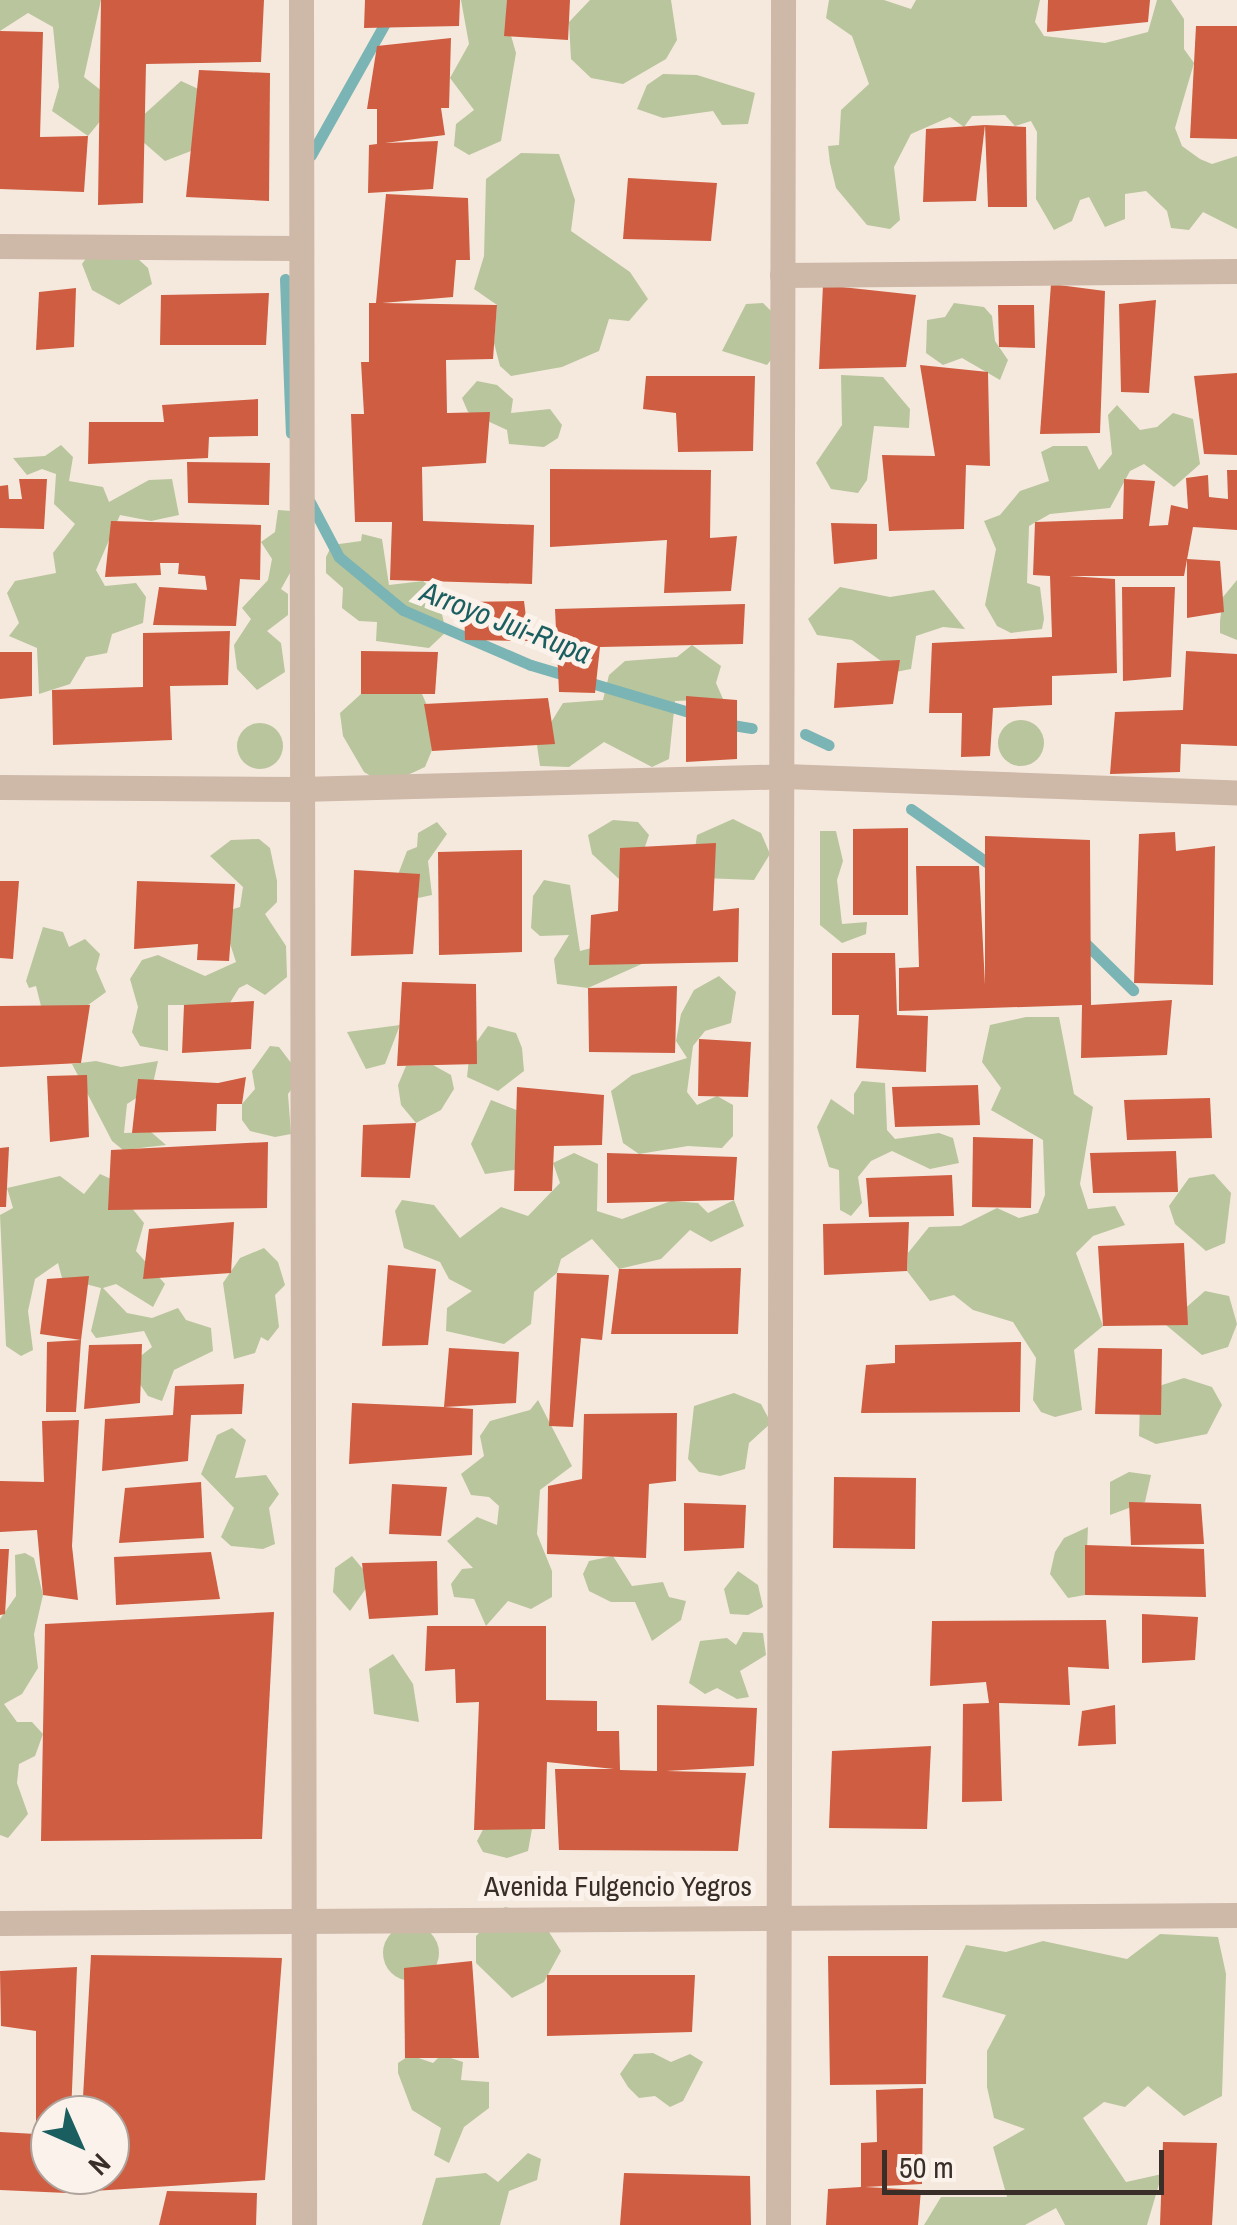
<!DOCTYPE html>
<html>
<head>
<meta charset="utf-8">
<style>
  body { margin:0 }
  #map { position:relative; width:1237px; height:2225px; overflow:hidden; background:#f5e9de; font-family:"Archivo Narrow",sans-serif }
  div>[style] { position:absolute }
  .green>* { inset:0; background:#b9c59c }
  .round { border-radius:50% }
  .stream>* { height:11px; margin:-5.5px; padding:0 5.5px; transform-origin:5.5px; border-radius:5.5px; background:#7ab4b4 }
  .building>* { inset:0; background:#cf5d41 }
  .minor>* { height:25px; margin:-12.5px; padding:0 12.5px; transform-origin:12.5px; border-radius:12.5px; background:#ceb8a8 }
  span { translate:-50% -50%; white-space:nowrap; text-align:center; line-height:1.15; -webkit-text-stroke:10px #fbf3eb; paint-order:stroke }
  .street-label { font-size:28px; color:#3a2e29 }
  .water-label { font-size:30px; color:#1a5e60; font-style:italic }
  .north { position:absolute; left:30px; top:2095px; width:100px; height:100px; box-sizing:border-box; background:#fbf3eb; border:2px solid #aea49d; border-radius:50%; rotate:135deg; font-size:28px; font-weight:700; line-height:40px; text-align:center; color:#3a2e29 }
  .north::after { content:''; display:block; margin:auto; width:35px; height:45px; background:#1a5e60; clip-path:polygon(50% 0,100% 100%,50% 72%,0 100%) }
  .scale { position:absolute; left:882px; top:2150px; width:282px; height:45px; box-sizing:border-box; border:5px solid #3a2e29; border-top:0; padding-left:12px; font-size:30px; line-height:35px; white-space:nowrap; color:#3a2e29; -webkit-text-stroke:8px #fbf3eb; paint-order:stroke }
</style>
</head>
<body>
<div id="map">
  <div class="green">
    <div style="clip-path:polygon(0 0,101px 0,84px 77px,116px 102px,88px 136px,52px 111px,59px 87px,53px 27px,28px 13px,0 31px)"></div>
    <div style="clip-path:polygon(461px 0,513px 0,506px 18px,516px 53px,501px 141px,469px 155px,454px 146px,456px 124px,474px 110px,450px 78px,469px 44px)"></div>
    <div style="clip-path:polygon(590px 0,671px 0,677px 40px,666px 59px,623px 84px,591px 78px,571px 59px,569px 22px)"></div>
    <div style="clip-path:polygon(829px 0,884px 0,911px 9px,916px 0,1040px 0,1035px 22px,1044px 36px,1105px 43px,1148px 32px,1157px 0,1171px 0,1184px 19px,1184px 49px,1194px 63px,1175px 128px,1182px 146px,1200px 159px,1212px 164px,1237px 156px,1237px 229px,1203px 212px,1189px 230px,1171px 228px,1167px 211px,1146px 191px,1125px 194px,1125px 219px,1105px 227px,1089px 197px,1080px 200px,1072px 221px,1054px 230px,1036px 199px,1037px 132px,1031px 121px,1015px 126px,1005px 115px,972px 116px,964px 127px,950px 117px,911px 134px,894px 167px,900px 220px,890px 229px,867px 225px,836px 188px,830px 163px,828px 146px,839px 145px,841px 110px,869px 84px,852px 36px,826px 18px)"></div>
    <div style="clip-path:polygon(663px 74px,697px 75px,755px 93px,748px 124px,722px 125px,713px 111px,663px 118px,637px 109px,647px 85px)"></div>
    <div style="clip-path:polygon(181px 81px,205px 92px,191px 151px,165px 161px,128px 129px)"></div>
    <div style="clip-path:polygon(521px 153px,559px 154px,575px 200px,571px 231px,630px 272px,648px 299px,629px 321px,609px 319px,599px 351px,562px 367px,511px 376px,500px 366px,494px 343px,497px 305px,474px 289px,484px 256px,486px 179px)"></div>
    <div style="clip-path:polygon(125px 247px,148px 268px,152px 284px,119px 305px,92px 290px,82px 264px,89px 254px)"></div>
    <div style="clip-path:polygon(763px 303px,777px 317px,777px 352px,767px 365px,722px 351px,746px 304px)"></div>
    <div style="clip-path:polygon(954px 303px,984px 307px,992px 316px,995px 341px,1008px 360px,1000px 380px,962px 358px,943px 365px,926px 353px,927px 320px,945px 317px)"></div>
    <div style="clip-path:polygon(841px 375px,883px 377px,910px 409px,909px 428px,874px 426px,867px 480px,858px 493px,831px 489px,816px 463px,842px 425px)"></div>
    <div style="clip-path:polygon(477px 381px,497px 385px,513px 399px,511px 413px,550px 409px,562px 425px,558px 438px,544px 447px,509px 444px,507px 430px,468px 412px,462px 398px)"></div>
    <div style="clip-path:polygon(1117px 405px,1140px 430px,1157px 427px,1173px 413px,1193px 419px,1200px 464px,1174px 487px,1144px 464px,1130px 471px,1110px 508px,1050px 514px,1029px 526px,1027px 583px,1040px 587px,1044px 619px,1042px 629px,1011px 633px,997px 626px,985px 605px,996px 549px,984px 521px,1000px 515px,1020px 491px,1049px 481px,1041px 452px,1053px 446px,1087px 446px,1099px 470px,1112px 454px,1108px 415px)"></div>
    <div style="clip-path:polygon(61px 445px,73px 457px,69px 481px,103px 487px,109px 502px,149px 480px,172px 479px,179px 515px,151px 521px,120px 515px,96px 570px,105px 586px,136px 583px,146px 597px,143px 623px,112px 634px,107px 653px,86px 657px,70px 684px,39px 694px,37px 648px,9px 636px,19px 623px,7px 593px,15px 581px,56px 573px,53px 553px,75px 524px,54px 504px,56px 474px,42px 469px,27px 475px,13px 458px,45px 456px)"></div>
    <div style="clip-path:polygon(278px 510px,291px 511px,295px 564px,281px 589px,288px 594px,288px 615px,267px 631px,281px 643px,285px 672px,257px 690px,237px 669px,234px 645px,251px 619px,242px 608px,268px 580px,272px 559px,261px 542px,275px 532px)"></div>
    <div style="clip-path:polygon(362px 534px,382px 539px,389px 585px,423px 581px,448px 602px,442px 614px,446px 632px,429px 648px,376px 641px,377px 622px,359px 621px,342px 608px,343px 588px,326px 573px,326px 557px,332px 545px,361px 541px)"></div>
    <div style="clip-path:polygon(1237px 580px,1237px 640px,1220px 633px,1220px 621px,1223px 597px)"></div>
    <div style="clip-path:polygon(840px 587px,890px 597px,934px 590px,965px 629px,943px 627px,916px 636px,911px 669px,885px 674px,881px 661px,852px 640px,817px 635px,808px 619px)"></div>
    <div style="clip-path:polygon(692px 645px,721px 666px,716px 683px,723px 699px,675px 701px,669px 759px,652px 767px,604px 742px,569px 767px,540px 766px,537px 745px,563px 703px,603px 700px,609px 675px,625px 661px,677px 657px)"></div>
    <div style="clip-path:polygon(361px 694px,422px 694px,439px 733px,425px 767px,386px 785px,364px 772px,343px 736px,340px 713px)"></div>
    <div class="round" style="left:998px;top:720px;width:46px;height:46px"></div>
    <div class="round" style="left:237px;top:723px;width:46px;height:46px"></div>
    <div style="clip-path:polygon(733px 819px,761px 833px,770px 854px,754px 880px,703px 878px,694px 856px,697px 835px)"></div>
    <div style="clip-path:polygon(613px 820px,638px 822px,649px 835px,639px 864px,619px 879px,592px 854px,588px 835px)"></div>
    <div style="clip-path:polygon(437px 822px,447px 834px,428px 861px,432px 895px,418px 898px,400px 886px,399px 872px,407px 851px,417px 847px,418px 833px)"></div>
    <div style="clip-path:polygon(820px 831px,836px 831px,843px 861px,837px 880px,842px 924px,867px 922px,866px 934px,842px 943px,820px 925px)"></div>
    <div style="clip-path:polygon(259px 839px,270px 848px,277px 881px,277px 902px,265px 914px,286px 946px,287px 977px,265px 995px,247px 984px,239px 988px,217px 1024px,184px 1005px,168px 1005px,168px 1051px,140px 1046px,132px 1032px,138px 1007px,130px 979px,142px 960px,158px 955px,205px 976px,236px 962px,220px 913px,240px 907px,243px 887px,210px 856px,231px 840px)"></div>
    <div style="clip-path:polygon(544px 880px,570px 885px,580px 951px,614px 942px,644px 963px,588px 988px,557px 984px,554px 959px,569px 935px,540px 936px,531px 928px,533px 896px)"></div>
    <div style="clip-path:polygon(43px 927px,63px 932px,69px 947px,85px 939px,100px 954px,96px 969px,106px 992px,73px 1016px,41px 1006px,36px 986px,29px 988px,26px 981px)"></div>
    <div style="clip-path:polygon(719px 976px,736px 992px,731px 1023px,705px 1031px,693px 1046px,687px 1092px,697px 1105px,717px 1096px,733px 1105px,733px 1136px,722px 1148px,688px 1146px,639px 1154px,623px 1143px,611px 1091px,632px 1075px,687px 1058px,676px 1041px,681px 1014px,694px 990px)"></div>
    <div style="clip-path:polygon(1026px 1017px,1059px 1017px,1074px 1094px,1093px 1107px,1080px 1184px,1088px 1209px,1115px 1206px,1125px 1225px,1093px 1236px,1076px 1253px,1103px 1326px,1074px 1350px,1082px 1410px,1055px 1417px,1041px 1412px,1033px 1400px,1036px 1358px,1013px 1322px,973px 1310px,954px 1295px,930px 1301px,907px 1271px,908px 1253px,929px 1227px,961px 1226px,997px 1208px,1019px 1218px,1038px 1213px,1045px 1195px,1043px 1140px,991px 1110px,1001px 1088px,982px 1062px,990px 1025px)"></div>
    <div style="clip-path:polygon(400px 1025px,385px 1064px,366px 1069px,347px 1032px)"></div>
    <div style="clip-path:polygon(488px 1026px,516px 1033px,522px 1048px,524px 1071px,498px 1091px,467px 1077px,470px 1051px)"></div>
    <div style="clip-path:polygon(270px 1046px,279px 1047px,301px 1076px,288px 1094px,291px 1134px,275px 1137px,250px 1131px,242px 1120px,242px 1104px,255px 1089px,252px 1071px)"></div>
    <div style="clip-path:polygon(96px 1061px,121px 1067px,158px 1061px,152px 1088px,127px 1104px,124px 1133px,151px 1132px,166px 1145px,123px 1150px,112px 1141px,72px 1064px)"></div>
    <div style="clip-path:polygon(433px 1065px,451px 1075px,454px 1089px,441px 1110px,416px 1123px,401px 1105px,398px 1085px,406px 1066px)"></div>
    <div style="clip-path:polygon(862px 1081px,885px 1083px,887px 1130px,895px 1139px,939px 1133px,953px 1138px,959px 1163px,930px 1169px,892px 1151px,871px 1161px,858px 1177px,862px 1203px,851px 1216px,840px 1210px,839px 1170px,829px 1167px,817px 1127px,831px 1099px,854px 1115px,854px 1094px)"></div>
    <div style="clip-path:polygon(491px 1100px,532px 1116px,545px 1144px,514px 1170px,485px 1174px,471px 1144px)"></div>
    <div style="clip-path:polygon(574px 1153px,598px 1164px,597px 1211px,622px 1219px,671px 1201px,698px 1203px,708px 1213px,734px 1200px,744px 1226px,711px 1242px,690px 1230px,661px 1259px,619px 1269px,592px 1239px,561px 1259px,557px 1273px,534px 1292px,531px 1324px,504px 1344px,446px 1331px,447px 1308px,472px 1291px,449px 1279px,440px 1262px,404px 1248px,395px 1211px,402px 1200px,434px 1205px,460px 1238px,501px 1207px,528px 1216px,560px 1183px,553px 1163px)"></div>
    <div style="clip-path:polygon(100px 1174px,127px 1186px,131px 1207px,144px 1223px,136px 1251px,165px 1284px,153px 1307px,116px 1284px,103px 1288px,127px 1313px,152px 1318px,178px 1308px,186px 1320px,211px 1328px,213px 1351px,174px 1370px,162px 1401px,148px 1396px,133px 1374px,133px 1362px,152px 1347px,144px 1331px,96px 1338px,91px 1331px,101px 1288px,62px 1278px,58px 1263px,35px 1279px,28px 1311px,33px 1350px,21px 1356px,6px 1346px,0 1215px,13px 1208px,7px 1188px,60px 1176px,84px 1194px)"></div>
    <div style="clip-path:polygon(1214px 1174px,1231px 1193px,1225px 1243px,1206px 1251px,1175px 1224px,1169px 1206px,1189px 1178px)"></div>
    <div style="clip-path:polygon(264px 1248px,278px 1262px,285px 1285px,275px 1295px,279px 1327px,268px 1341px,261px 1337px,255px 1353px,234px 1359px,223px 1283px,240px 1258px)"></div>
    <div style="clip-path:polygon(1205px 1291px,1229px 1296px,1237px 1324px,1228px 1347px,1202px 1355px,1166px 1325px)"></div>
    <div style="clip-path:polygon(1184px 1378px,1212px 1387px,1222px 1405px,1207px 1434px,1156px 1444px,1139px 1436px,1140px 1404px,1162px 1385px)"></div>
    <div style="clip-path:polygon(734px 1393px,761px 1404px,771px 1423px,749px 1443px,745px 1469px,720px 1476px,699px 1472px,688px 1459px,694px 1406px)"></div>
    <div style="clip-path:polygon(538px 1400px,572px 1466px,540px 1490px,537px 1534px,552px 1571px,552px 1597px,531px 1609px,508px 1601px,486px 1626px,474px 1599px,454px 1597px,451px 1584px,462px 1569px,473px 1568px,447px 1541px,477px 1517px,497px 1525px,499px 1506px,489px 1497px,471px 1495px,461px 1474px,484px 1456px,480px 1436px,490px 1421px,530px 1410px)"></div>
    <div style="clip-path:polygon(232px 1428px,246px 1440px,235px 1478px,266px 1475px,279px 1494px,269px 1508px,275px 1544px,263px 1549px,231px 1546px,221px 1537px,234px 1508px,201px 1474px,217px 1435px)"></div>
    <div style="clip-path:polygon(1129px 1472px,1151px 1475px,1145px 1502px,1110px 1515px,1110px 1482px)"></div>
    <div style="clip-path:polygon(1088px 1527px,1085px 1595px,1068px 1598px,1050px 1574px,1055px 1552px,1064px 1538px)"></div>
    <div style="clip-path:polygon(25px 1553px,34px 1558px,43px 1595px,34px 1634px,38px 1668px,22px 1694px,4px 1704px,17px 1722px,32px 1722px,43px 1734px,35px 1756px,19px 1764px,17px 1783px,28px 1814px,8px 1838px,0 1835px,0 1619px,16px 1596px,15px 1555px)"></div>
    <div style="clip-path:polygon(352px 1556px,372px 1580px,350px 1611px,333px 1592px,335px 1568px)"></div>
    <div style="clip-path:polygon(613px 1556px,632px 1586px,663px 1582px,669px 1597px,686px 1601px,681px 1620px,652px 1641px,635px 1602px,611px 1602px,589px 1591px,583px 1574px,589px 1561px)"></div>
    <div style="clip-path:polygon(738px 1571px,758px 1585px,763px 1607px,748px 1615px,730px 1614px,724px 1589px)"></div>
    <div style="clip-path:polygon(743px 1632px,763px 1633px,766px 1655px,740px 1671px,749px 1697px,737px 1699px,717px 1688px,705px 1694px,689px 1683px,700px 1641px,727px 1638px,736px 1645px)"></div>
    <div style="clip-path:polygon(393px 1654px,413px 1684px,419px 1722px,374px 1714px,369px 1669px)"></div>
    <div style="clip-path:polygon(488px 1820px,532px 1829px,528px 1851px,507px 1858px,483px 1852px,477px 1841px)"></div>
    <div style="clip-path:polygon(505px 1907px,539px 1916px,561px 1951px,544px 1982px,512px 1998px,476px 1963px,476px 1936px)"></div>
    <div class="round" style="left:383px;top:1925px;width:56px;height:56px"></div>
    <div style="clip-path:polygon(1160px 1934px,1218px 1937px,1226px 1974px,1222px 2096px,1184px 2116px,1148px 2086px,1125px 2107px,1104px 2102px,1083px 2118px,1126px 2182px,1162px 2174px,1147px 2225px,1065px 2225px,1056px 2208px,1025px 2225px,924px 2225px,941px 2197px,1007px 2197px,993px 2147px,1025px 2129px,994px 2118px,987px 2087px,987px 2051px,1006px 2015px,942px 1997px,966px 1945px,1006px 1952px,1043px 1941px,1127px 1959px)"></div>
    <div style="clip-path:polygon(653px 2053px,671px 2062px,690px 2054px,703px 2062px,683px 2101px,670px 2107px,655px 2096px,639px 2098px,628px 2087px,620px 2074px,634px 2054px)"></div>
    <div style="clip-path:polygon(410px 2055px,433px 2063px,441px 2055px,463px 2062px,461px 2080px,489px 2082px,489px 2108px,464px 2127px,449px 2163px,434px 2155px,441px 2128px,412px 2110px,398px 2073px,398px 2063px)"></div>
    <div style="clip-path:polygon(528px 2153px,541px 2159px,537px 2180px,509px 2191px,500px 2225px,422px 2225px,436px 2178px,486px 2173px,498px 2182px)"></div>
  </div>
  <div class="stream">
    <div style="left:311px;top:155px;width:178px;rotate:-60.7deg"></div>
    <div style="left:285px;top:279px;width:154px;rotate:87.8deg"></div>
    <div style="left:310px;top:502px;width:62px;rotate:62.2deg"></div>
    <div style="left:339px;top:557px;width:83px;rotate:39.6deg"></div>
    <div style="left:403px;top:610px;width:139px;rotate:23.3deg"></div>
    <div style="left:531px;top:665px;width:175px;rotate:16.6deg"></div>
    <div style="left:726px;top:724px;width:26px;rotate:9deg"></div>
    <div style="left:805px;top:734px;width:26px;rotate:25deg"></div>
    <div style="left:911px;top:809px;width:103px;rotate:35.1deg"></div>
    <div style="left:1079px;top:937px;width:76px;rotate:44.5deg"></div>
  </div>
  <div class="building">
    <div style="clip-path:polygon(101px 0,264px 0,261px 62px,146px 64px,143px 203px,98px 205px)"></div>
    <div style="clip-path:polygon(365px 0,460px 0,459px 26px,364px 28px)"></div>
    <div style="clip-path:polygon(507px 0,570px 0,568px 40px,504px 36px)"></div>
    <div style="clip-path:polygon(1048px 0,1150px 0,1148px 22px,1047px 32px)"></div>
    <div style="clip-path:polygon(1196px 26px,1237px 26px,1237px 139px,1190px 138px)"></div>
    <div style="clip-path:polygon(0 31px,43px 32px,40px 137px,88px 136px,84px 192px,0 189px)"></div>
    <div style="clip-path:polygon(451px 38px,449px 108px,441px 108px,445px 135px,385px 143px,438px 141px,433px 189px,368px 193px,369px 145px,377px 144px,377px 109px,367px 109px,377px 46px)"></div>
    <div style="clip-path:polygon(199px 70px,270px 73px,269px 201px,186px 197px)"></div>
    <div style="clip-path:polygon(985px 125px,976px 201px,923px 202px,926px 129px)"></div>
    <div style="clip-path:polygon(985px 125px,1026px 127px,1027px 207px,988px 207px)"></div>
    <div style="clip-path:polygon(628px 178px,717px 183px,711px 241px,623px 239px)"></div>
    <div style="clip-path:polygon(386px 194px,468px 198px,470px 260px,456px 260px,453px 297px,382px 303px,497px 305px,493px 359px,446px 360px,447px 413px,490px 412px,486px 463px,422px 467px,423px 521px,534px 525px,532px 584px,390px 580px,392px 522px,355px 522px,351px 414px,364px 414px,361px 362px,369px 362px,369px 303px,376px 303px)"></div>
    <div style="clip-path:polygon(1051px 284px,1105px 291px,1100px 433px,1040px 434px)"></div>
    <div style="clip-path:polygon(823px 285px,916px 295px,906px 367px,819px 369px)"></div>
    <div style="clip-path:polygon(76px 288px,74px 347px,36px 350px,39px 292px)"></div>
    <div style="clip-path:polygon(269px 293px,266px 345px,160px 345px,161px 295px)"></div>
    <div style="clip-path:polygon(1156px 300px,1149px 393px,1121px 392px,1119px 304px)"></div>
    <div style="clip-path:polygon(998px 305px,1034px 305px,1035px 348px,999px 347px)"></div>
    <div style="clip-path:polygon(920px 365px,988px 372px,990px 466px,966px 465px,964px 529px,889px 531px,882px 455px,935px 456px)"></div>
    <div style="clip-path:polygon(1237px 373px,1237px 455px,1204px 454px,1194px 376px)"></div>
    <div style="clip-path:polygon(646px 376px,755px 376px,753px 451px,678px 452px,676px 413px,643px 409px)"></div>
    <div style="clip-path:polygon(258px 399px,258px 436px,209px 437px,208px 458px,88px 464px,89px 422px,164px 422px,162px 405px)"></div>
    <div style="clip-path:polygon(187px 462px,270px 463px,269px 505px,188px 503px)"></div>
    <div style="clip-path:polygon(550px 469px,711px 470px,710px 538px,737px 536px,731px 591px,664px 593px,667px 540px,550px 547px)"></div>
    <div style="clip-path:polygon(1227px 470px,1237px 470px,1237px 530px,1193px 527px,1184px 576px,1069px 576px,1115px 579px,1117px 673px,1052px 676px,1052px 705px,993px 708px,990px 756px,961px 757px,962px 713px,929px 713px,932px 643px,1052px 637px,1050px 576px,1033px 575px,1035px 522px,1123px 519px,1124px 479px,1155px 481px,1149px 526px,1168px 525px,1171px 505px,1188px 509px,1186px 478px,1208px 475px,1209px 497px,1228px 499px)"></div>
    <div style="clip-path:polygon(19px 479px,47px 479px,44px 529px,0 528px,0 486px,8px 485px,9px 499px,22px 499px)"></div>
    <div style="clip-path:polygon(111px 521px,261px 525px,260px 580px,240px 579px,236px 626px,153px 625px,159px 587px,207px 590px,205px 576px,178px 574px,179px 563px,160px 563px,161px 575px,105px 577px)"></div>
    <div style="clip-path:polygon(831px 523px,877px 524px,877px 559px,834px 564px)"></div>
    <div style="clip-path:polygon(1187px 559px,1220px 561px,1224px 612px,1187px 618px)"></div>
    <div style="clip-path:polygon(1122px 587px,1175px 587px,1171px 677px,1123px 681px)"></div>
    <div style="clip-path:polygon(524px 601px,529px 641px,465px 640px,464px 602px)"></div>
    <div style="clip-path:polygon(745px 604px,743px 644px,600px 647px,595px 693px,559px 692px,555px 609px)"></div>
    <div style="clip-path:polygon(230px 631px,228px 685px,170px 686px,172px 740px,53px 745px,52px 690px,143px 687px,143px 633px)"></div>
    <div style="clip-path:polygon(361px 651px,438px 652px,435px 694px,361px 694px)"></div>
    <div style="clip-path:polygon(1186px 651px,1237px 654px,1237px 746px,1181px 744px,1180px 772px,1110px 774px,1115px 712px,1183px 710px)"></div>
    <div style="clip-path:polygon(0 652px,32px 652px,32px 696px,0 699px)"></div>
    <div style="clip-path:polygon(900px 660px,893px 704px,834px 708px,837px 663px)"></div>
    <div style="clip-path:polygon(686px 696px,737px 700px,737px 759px,686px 762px)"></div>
    <div style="clip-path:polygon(548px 698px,555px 744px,432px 751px,424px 704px)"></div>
    <div style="clip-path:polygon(908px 828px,908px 915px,853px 915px,853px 829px)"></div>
    <div style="clip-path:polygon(1175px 832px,1176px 851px,1215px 846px,1213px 985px,1134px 983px,1139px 834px)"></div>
    <div style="clip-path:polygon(985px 836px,1090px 840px,1091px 1005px,1172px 1000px,1167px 1055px,1081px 1058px,1082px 1005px,899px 1011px,899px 968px,919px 967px,916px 866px,979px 866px,985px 985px)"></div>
    <div style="clip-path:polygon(716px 843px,713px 911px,739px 908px,738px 962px,589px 965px,591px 915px,618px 911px,620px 848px)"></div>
    <div style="clip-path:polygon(522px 850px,522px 952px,439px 955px,438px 852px)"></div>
    <div style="clip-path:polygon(354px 870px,420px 874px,413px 954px,351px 956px)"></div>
    <div style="clip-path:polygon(0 881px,19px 881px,13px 959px,0 958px)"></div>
    <div style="clip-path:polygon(137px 881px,235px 884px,229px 961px,197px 960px,198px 944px,134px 949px)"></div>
    <div style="clip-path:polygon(832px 953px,895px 953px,897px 1015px,928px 1016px,926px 1072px,856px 1068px,859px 1015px,832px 1015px)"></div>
    <div style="clip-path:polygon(402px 982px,476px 984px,477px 1064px,397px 1066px)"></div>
    <div style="clip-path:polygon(677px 986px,675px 1053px,589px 1052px,588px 988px)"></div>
    <div style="clip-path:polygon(254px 1001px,251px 1049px,182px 1053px,184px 1005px)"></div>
    <div style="clip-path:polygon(90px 1005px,81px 1063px,0 1067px,0 1006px)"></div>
    <div style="clip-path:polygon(699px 1039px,751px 1042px,748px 1097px,698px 1096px)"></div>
    <div style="clip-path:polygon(87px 1075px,89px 1137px,50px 1142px,47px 1076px)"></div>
    <div style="clip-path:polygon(246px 1077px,242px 1104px,217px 1104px,216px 1131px,132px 1133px,138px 1079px,218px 1083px)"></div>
    <div style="clip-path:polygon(978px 1085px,980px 1125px,895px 1127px,892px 1087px)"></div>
    <div style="clip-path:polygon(517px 1087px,604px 1095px,602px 1145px,554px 1146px,552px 1191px,514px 1191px)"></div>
    <div style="clip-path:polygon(1210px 1098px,1212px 1138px,1127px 1140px,1124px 1100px)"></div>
    <div style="clip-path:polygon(416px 1123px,410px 1178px,361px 1177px,363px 1125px)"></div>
    <div style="clip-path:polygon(973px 1137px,1033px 1139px,1031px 1208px,972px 1207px)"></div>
    <div style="clip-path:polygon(268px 1142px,267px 1208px,108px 1210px,111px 1150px)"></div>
    <div style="clip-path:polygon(9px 1147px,6px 1207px,0 1207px,0 1148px)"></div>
    <div style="clip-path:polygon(1176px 1151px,1178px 1192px,1093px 1193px,1090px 1153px)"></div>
    <div style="clip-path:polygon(607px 1153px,737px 1157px,734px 1200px,607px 1203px)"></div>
    <div style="clip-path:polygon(952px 1175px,954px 1216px,869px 1217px,866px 1178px)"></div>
    <div style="clip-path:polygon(234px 1222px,231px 1273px,143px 1279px,149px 1229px)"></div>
    <div style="clip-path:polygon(909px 1222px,907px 1271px,824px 1275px,823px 1224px)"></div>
    <div style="clip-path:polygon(1184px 1243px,1188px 1325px,1103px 1326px,1098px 1246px)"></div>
    <div style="clip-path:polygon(388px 1265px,436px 1269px,428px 1345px,382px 1346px)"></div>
    <div style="clip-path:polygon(741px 1268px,738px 1334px,611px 1334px,619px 1269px)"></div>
    <div style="clip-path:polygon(557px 1273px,609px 1275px,602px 1340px,581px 1338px,573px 1427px,549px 1426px)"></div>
    <div style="clip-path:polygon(89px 1276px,81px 1340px,40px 1334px,47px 1279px)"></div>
    <div style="clip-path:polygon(81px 1340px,76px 1412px,46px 1412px,47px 1342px)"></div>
    <div style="clip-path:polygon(1021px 1342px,1020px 1412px,861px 1413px,866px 1365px,895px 1363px,895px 1345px)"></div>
    <div style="clip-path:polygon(142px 1344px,140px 1403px,84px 1409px,89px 1345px)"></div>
    <div style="clip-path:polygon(449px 1348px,519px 1352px,516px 1403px,444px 1407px,473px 1409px,472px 1455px,349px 1464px,352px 1403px,444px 1407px)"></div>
    <div style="clip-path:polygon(1098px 1348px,1162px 1349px,1161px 1415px,1095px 1414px)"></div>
    <div style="clip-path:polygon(244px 1384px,242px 1414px,191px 1415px,188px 1461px,102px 1471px,105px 1419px,173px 1415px,175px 1386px)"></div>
    <div style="clip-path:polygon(677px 1413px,676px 1481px,649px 1484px,646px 1558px,547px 1554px,548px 1486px,582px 1479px,584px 1414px)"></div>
    <div style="clip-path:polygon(79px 1420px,72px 1546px,78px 1600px,43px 1595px,37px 1530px,0 1532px,0 1481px,44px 1482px,42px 1421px)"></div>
    <div style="clip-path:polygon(834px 1477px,916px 1478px,915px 1549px,833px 1548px)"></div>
    <div style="clip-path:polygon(201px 1482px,204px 1538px,119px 1543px,125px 1488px)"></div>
    <div style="clip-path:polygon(392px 1484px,447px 1487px,441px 1536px,389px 1534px)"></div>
    <div style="clip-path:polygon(1129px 1502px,1201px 1504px,1204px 1544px,1131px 1545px)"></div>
    <div style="clip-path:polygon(684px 1503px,746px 1505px,744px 1548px,684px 1551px)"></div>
    <div style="clip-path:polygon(1085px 1545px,1204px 1549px,1206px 1597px,1085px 1595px)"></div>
    <div style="clip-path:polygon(0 1549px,9px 1549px,5px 1614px,0 1615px)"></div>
    <div style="clip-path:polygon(211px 1552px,220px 1599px,116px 1605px,114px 1557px)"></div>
    <div style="clip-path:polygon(437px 1561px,438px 1615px,369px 1619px,362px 1563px)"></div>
    <div style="clip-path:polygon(274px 1612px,262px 1839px,41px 1841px,45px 1624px)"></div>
    <div style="clip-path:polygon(1142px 1614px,1198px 1617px,1195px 1660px,1142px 1663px)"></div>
    <div style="clip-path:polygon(1106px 1620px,1109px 1669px,1068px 1667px,1070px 1705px,999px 1703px,1002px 1801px,962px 1802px,963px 1704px,989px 1703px,986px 1682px,930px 1686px,932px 1621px)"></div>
    <div style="clip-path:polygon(427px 1626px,546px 1626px,546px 1700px,597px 1701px,597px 1731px,619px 1731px,620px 1770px,657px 1771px,657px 1705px,757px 1708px,754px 1766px,666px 1771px,746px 1773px,738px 1851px,559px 1850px,555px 1769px,614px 1769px,547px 1762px,545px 1829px,474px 1830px,479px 1702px,456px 1703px,455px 1669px,425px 1671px)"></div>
    <div style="clip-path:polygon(1115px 1705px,1116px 1744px,1078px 1746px,1082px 1711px)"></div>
    <div style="clip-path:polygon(931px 1746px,927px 1829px,829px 1828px,832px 1751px)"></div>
    <div style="clip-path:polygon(91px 1955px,282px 1958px,265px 2180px,78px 2192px,79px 2175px,110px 2175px,110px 2115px,82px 2115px)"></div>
    <div style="clip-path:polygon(828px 1956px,928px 1956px,926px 2084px,830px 2085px)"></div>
    <div style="clip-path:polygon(472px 1961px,479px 2058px,405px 2058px,404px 1968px)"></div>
    <div style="clip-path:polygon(77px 1967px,71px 2115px,50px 2115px,50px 2175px,68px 2175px,67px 2193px,0 2190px,0 2132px,36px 2134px,36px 2031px,1px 2026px,0 1971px)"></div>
    <div style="clip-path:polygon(547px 1975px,695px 1975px,692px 2032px,547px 2036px)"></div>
    <div style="clip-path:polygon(923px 2088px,922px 2184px,865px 2187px,921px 2190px,918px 2225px,826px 2225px,828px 2189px,861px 2187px,861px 2143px,877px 2142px,876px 2090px)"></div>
    <div style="clip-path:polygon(1163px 2142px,1217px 2143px,1212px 2225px,1160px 2225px)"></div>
    <div style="clip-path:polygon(624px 2173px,750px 2176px,751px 2225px,620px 2225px)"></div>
    <div style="clip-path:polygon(167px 2191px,257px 2193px,256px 2225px,159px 2225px)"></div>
  </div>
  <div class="minor">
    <div style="left:301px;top:0;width:2225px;rotate:89.92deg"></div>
    <div style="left:0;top:246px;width:300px;rotate:0.4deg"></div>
    <div style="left:782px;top:275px;width:455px;rotate:-0.5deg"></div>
    <div style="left:0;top:787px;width:300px;rotate:0.4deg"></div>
    <div style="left:300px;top:789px;width:484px;rotate:-1.5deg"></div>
    <div style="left:784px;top:776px;width:453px;rotate:2.1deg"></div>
    <div style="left:0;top:1923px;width:1237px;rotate:-0.37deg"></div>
    <div style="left:778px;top:2225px;width:2225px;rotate:-89.87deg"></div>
  </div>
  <div class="street-label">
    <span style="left:618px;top:1886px">Avenida Fulgencio Yegros</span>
  </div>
  <div class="water-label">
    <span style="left:506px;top:622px;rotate:21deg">Arroyo Jui-Rupa</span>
  </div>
  <div class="north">N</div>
  <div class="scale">50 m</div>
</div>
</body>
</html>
